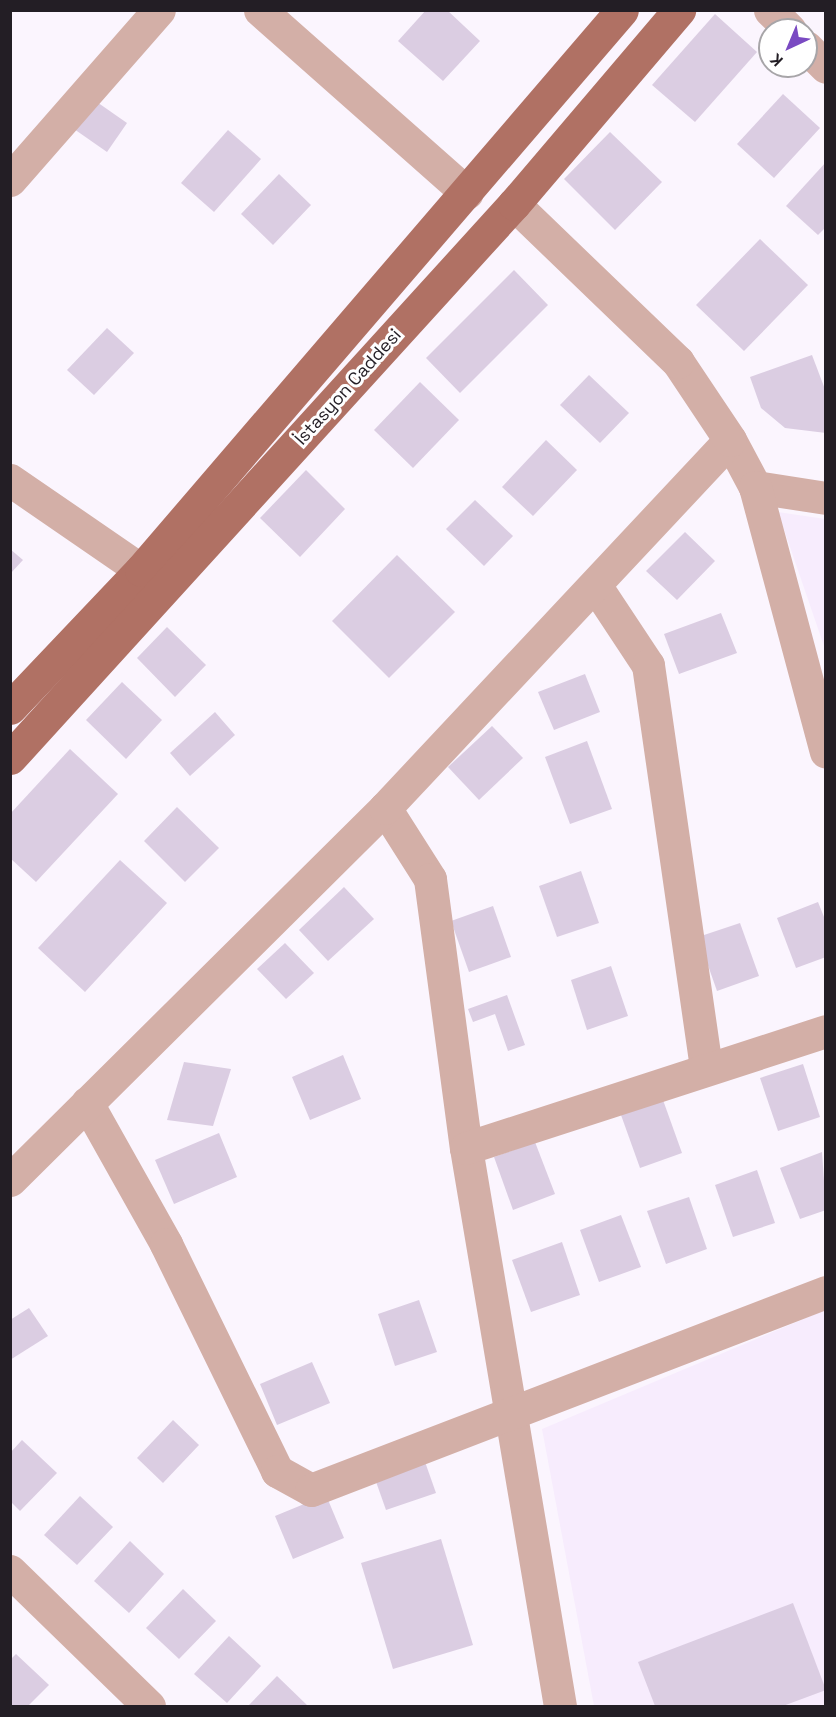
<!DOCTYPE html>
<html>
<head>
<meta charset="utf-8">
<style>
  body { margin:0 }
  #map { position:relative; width:836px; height:1717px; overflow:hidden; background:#fbf5fe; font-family:"Space Grotesk",sans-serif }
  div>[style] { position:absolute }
  .built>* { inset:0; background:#f7ecfd }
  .building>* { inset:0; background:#dbcde2 }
  .minor>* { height:33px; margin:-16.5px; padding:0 16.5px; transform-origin:16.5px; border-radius:16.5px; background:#d3afa7 }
  .major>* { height:33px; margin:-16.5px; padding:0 16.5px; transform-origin:16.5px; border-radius:16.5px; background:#b07164 }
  span { translate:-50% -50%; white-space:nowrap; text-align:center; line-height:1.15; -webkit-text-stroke:6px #fff; paint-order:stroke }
  .street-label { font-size:18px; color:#231e25 }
  .frame { position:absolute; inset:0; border:12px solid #231e25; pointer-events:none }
  .north { position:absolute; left:758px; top:18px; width:60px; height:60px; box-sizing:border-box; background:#fff; border:2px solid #a7a5a8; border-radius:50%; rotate:224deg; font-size:16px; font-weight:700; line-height:24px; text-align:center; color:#231e25 }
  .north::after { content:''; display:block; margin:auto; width:21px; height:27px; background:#7a4ac2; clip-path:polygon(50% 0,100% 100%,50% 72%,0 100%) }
</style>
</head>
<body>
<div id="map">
  <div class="built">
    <div style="clip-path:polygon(778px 512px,825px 519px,825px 649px)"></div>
    <div style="clip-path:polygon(825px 1310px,825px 1706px,594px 1706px,542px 1429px)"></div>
  </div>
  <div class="building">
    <div style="clip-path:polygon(426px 10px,447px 10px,480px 41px,443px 81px,398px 41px)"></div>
    <div style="clip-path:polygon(715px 14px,757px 52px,695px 122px,652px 85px)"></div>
    <div style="clip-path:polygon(783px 94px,820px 128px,774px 178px,737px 144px)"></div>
    <div style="clip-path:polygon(94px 100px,127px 123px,107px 152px,74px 129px)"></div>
    <div style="clip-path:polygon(228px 130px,261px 159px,214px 212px,181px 183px)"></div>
    <div style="clip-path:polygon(610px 132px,662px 182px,615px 230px,564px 179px)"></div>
    <div style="clip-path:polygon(826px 162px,826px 227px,818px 235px,786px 206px)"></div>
    <div style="clip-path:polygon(279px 174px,311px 205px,273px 245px,241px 214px)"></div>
    <div style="clip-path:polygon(760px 239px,808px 285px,744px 351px,696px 305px)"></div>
    <div style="clip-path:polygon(514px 270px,548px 305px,460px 393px,426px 358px)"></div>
    <div style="clip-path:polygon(107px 328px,134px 353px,94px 395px,67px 370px)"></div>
    <div style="clip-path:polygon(812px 355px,826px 392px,826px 433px,785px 428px,761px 408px,750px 377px)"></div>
    <div style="clip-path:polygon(589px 375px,629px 413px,600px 443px,560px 405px)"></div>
    <div style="clip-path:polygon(420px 382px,459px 420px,413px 468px,374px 430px)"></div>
    <div style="clip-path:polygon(546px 440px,577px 470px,533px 516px,502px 487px)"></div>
    <div style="clip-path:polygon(306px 470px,345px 509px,300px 557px,260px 518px)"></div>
    <div style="clip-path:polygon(475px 500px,513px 536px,484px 566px,446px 529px)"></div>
    <div style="clip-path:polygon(685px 532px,715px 561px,677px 600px,646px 571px)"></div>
    <div style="clip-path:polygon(10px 549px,23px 560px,10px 574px)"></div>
    <div style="clip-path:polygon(397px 555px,455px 612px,389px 678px,332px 621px)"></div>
    <div style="clip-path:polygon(721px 613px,737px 653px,679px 674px,664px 634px)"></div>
    <div style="clip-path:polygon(167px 627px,206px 665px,175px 697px,137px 658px)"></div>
    <div style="clip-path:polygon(585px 674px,600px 712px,554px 730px,538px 692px)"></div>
    <div style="clip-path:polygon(122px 682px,162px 720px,126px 759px,86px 720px)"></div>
    <div style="clip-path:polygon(215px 712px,235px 735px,190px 776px,170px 753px)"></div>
    <div style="clip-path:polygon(492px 726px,523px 758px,479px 800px,448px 767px)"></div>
    <div style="clip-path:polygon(587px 741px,612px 809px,570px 824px,545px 757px)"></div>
    <div style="clip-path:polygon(70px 749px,118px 794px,36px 882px,10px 858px,10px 814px)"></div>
    <div style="clip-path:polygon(177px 807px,219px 848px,185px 882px,144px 841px)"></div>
    <div style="clip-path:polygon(120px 860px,167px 903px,85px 992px,38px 948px)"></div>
    <div style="clip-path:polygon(581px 871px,599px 923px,557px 937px,539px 886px)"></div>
    <div style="clip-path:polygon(344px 887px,374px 919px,328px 961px,299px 930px)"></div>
    <div style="clip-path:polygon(818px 902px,826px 922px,826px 957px,796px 968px,777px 918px)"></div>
    <div style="clip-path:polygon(493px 906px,511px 957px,469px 972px,451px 921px)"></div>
    <div style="clip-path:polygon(740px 923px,759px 976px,717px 991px,698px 937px)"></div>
    <div style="clip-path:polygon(285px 943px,314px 973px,286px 999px,257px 969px)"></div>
    <div style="clip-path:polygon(611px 966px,628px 1016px,587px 1030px,571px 980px)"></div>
    <div style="clip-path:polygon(507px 995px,525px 1045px,508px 1051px,495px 1014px,473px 1022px,468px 1009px)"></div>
    <div style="clip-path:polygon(343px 1055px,361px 1099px,310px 1120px,292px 1077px)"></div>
    <div style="clip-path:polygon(184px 1062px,231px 1069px,213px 1126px,167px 1120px)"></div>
    <div style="clip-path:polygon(803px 1064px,820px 1117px,778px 1131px,760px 1078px)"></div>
    <div style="clip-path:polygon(663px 1100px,682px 1153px,640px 1168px,621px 1115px)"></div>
    <div style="clip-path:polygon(219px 1133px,237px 1177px,174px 1204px,155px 1160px)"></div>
    <div style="clip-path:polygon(535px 1142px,555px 1194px,513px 1210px,494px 1157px)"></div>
    <div style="clip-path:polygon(822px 1152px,826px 1210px,800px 1219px,780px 1168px)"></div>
    <div style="clip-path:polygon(757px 1170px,775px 1223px,733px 1237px,715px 1185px)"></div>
    <div style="clip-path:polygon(689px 1197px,707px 1249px,666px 1264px,647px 1211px)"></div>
    <div style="clip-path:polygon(621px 1215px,641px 1267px,599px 1282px,580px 1230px)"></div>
    <div style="clip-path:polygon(562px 1242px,580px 1295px,531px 1312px,512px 1260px)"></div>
    <div style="clip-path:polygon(419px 1300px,437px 1352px,395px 1366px,378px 1314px)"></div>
    <div style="clip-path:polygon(29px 1308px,48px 1336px,10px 1360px,10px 1320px)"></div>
    <div style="clip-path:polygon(312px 1362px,330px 1403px,277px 1425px,260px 1384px)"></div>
    <div style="clip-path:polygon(173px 1420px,199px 1445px,163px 1483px,137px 1458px)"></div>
    <div style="clip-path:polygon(22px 1440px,57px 1473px,20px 1511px,10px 1501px,10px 1453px)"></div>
    <div style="clip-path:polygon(424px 1459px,436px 1493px,386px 1510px,374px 1476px)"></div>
    <div style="clip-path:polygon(326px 1495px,344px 1538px,293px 1559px,275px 1516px)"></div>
    <div style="clip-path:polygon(80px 1496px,113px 1527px,77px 1565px,44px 1535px)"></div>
    <div style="clip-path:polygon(441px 1539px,473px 1645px,393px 1669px,361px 1563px)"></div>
    <div style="clip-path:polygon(130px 1541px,164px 1574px,129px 1613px,94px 1581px)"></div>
    <div style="clip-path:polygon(183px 1589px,216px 1621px,179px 1659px,146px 1628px)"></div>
    <div style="clip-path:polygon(793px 1603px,826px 1690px,783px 1706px,655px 1706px,638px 1662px)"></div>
    <div style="clip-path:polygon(229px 1636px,261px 1666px,227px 1703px,194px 1674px)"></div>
    <div style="clip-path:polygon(16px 1654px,49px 1685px,28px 1706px,10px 1706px,10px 1660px)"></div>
    <div style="clip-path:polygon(277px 1676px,308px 1706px,248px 1706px)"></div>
  </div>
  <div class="minor">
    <div style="left:260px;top:10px;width:276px;rotate:41.5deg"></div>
    <div style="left:770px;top:10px;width:28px;rotate:45deg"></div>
    <div style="left:806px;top:47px;width:28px;rotate:45deg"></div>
    <div style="left:10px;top:180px;width:226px;rotate:-48.8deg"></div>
    <div style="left:730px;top:440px;width:53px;rotate:62deg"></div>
    <div style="left:755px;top:487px;width:72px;rotate:8.8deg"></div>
    <div style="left:10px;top:480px;width:159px;rotate:34.5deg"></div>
    <div style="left:755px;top:487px;width:274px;rotate:75deg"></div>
    <div style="left:595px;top:585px;width:96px;rotate:56.5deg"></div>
    <div style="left:648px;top:665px;width:406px;rotate:81.8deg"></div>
    <div style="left:385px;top:808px;width:84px;rotate:57.6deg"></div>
    <div style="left:430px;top:879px;width:271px;rotate:82.4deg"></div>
    <div style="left:466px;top:1148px;width:566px;rotate:80.44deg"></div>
    <div style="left:87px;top:1103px;width:162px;rotate:60.7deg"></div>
    <div style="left:166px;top:1244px;width:253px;rotate:63.9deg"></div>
    <div style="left:277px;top:1471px;width:39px;rotate:29deg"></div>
    <div style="left:311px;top:1490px;width:552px;rotate:-21.03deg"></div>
    <div style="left:466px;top:1148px;width:379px;rotate:-18deg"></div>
    <div style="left:10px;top:1180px;width:528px;rotate:-44.77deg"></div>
    <div style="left:385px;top:808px;width:504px;rotate:-46.85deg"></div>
    <div style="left:730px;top:440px;width:94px;rotate:-123.7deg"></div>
    <div style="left:678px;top:362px;width:228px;rotate:-136.1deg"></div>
    <div style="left:10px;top:1571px;width:194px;rotate:44.2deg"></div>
  </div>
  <div class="major">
    <div style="left:10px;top:708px;width:190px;rotate:-46.5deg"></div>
    <div style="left:141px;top:570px;width:738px;rotate:-49.34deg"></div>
    <div style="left:10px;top:758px;width:749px;rotate:-47.71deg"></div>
    <div style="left:514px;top:204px;width:255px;rotate:-49.6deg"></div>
  </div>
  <div class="street-label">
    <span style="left:348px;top:387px;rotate:-48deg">İstasyon Caddesi</span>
  </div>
  <div class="frame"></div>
  <div class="north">K</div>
</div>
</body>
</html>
